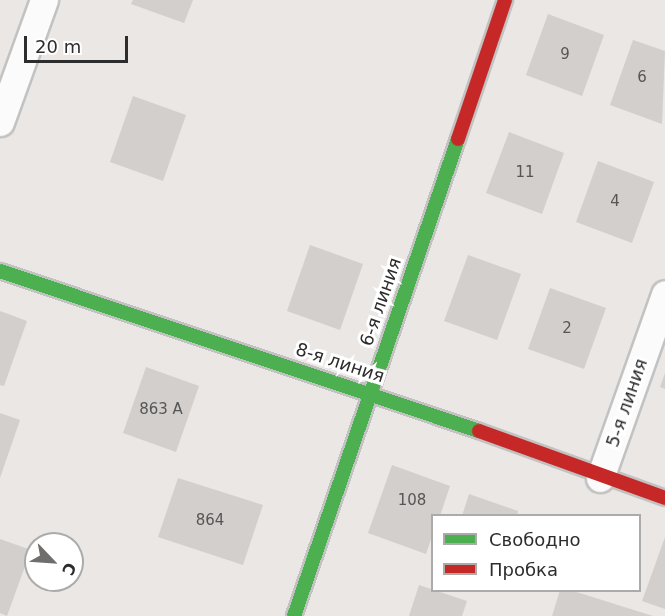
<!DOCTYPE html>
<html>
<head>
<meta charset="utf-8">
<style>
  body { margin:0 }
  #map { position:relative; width:665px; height:616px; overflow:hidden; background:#eae7e4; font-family:"DejaVu Sans",sans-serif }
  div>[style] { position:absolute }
  .building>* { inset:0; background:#d2cfcd }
  .roads { filter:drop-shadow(2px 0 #c3c2c2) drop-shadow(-2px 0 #c3c2c2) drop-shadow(0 2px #c3c2c2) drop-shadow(0 -2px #c3c2c2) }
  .street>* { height:27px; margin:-13.5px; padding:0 13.5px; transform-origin:13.5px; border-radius:13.5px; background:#fcfbfb }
  .fast>* { height:14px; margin:-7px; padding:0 7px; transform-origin:7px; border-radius:7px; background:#4caf50 }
  .jam>* { height:14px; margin:-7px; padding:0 7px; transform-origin:7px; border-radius:7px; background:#c62828 }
  span { translate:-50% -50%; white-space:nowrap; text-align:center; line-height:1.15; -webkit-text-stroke:6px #fff; paint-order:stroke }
  .number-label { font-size:15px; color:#575656 }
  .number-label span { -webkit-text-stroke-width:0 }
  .street-label { font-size:18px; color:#2d2d2d }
  .legend { position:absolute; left:431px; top:514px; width:210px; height:78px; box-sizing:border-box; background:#fff; border:2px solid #ababab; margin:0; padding:8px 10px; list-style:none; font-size:18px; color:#2d2d2d }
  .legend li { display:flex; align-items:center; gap:12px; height:30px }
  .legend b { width:30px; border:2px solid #ababab }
  .north { position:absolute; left:24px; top:532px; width:60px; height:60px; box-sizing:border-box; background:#fff; border:2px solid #ababab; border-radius:50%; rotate:115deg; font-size:16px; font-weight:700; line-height:24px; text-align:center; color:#2d2d2d }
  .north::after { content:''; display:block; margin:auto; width:21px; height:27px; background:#6f6e6d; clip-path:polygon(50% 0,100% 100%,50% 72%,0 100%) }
  .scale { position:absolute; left:24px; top:36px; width:104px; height:27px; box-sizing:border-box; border:3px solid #2d2d2d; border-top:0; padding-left:8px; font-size:18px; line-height:21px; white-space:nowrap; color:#2d2d2d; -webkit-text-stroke:4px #fff; paint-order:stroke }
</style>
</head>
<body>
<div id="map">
  <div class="building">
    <div style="clip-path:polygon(133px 0,193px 0,184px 23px,131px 4px)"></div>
    <div style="clip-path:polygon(548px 14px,604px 35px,582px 96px,526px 75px)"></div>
    <div style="clip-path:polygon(633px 40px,665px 51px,662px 124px,610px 105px)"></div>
    <div style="clip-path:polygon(133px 96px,186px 115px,163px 181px,110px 162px)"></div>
    <div style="clip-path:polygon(509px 132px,564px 153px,542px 214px,486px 193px)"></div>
    <div style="clip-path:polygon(598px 161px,654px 182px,632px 243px,576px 222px)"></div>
    <div style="clip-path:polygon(310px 245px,363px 264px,340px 330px,287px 311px)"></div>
    <div style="clip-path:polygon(468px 255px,521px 274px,497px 340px,444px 321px)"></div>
    <div style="clip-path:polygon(550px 288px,606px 308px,584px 369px,528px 349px)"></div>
    <div style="clip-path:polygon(0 311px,27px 321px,4px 386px,0 385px)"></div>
    <div style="clip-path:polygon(146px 367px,199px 386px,176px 452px,123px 433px)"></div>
    <div style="clip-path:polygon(665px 373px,665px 389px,660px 387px)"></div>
    <div style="clip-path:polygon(0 413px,20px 420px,0 478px)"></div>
    <div style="clip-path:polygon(392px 465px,450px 486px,440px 516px,432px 516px,432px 536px,426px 554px,368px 533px)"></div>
    <div style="clip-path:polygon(178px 478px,263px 505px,243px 565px,158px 537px)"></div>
    <div style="clip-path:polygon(469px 494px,518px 511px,517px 516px,462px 516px)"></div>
    <div style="clip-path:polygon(665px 537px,665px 609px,642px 601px)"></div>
    <div style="clip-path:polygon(0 539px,31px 550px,7px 616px,0 613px)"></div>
    <div style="clip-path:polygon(419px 585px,467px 601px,462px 616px,409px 616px)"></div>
    <div style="clip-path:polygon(560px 590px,570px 590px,653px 616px,552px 616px)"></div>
  </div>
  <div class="roads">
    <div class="street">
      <div style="left:0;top:122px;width:130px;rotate:-70.2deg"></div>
      <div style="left:600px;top:478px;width:195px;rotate:-70.5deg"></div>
    </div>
    <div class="fast">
      <div style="left:0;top:271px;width:505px;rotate:18.47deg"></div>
      <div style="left:294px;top:616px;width:504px;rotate:-71.03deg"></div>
    </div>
    <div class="jam">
      <div style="left:458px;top:139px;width:147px;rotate:-71.3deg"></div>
      <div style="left:479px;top:431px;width:198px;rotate:19.8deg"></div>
    </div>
  </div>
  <div class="number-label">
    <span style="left:565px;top:55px">9</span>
    <span style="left:642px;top:78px">6</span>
    <span style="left:525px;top:173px">11</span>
    <span style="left:615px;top:202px">4</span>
    <span style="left:567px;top:329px">2</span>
    <span style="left:161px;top:410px">863 А</span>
    <span style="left:412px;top:501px">108</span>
    <span style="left:210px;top:521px">864</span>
  </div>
  <div class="street-label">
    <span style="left:381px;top:302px;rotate:-71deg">6-я линия</span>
    <span style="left:340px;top:363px;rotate:18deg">8-я линия</span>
    <span style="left:627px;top:403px;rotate:-71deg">5-я линия</span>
  </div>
  <ul class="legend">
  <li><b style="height:8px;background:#4caf50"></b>Свободно</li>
  <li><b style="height:8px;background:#c62828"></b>Пробка</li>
  </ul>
  <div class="north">С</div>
  <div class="scale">20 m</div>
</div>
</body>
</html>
